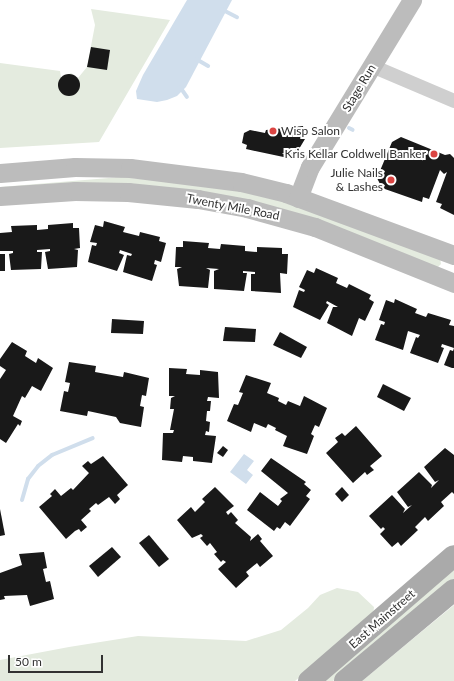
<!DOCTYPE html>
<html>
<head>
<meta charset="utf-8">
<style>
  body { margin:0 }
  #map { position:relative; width:454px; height:681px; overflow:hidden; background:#fff; font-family:Lato,sans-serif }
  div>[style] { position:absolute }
  .green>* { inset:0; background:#e4ebdf }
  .water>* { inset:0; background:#d0deec }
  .stream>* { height:4px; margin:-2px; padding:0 2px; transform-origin:2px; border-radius:2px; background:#d0deec }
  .building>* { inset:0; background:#191919 }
  .round { border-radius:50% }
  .street>* { height:14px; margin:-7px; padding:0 7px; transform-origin:7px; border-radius:7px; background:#cfcfcf }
  .secondary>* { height:19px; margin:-9.5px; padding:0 9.5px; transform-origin:9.5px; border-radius:9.5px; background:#bcbcbc }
  .primary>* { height:22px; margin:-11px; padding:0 11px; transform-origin:11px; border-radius:11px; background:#aaa }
  .dots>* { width:11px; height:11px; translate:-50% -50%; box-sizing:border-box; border:2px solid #fff; border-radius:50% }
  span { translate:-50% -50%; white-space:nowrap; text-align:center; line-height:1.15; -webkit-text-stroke:4px #fff; paint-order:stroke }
  .street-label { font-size:12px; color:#323232 }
  .poi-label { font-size:12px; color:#323232 }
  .left { translate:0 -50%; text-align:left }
  .right { translate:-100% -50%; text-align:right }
  .scale { position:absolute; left:8px; top:655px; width:95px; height:18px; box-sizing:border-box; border:2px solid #323232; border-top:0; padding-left:5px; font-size:12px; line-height:14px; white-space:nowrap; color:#323232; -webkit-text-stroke:3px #fff; paint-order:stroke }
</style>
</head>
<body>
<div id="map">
  <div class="green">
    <div style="clip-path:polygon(91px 9px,170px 20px,99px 142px,0 148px,0 63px,60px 71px,61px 78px,71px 73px,78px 78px,87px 67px,95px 25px)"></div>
    <div style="clip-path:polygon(121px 177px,215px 186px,280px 200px,440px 258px,441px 264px,437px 268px,311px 218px,0 187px)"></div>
    <div style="clip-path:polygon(454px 567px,454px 581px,333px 681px,321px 681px)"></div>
    <div style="clip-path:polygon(337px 588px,358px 592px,374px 607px,373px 615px,295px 681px,0 681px,0 660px,69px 647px,138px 636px,246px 641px,281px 630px,308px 608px,320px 595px)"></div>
    <div style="clip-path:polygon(454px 605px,454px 681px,362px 681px,409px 642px)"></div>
  </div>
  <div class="water">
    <div style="clip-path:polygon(187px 0,232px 0,186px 87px,177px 96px,167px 100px,157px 102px,137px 99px,136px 91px,143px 75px)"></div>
    <div style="clip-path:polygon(244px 454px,254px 461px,247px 470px,253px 475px,246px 484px,230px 472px)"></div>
  </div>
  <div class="stream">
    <div style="left:221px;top:9px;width:18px;rotate:27deg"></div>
    <div style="left:196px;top:59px;width:14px;rotate:30deg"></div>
    <div style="left:180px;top:87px;width:12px;rotate:55deg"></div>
    <div style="left:349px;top:128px;width:4px;rotate:27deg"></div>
    <div style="left:22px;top:500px;width:22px;rotate:-74deg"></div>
    <div style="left:28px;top:479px;width:16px;rotate:-52deg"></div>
    <div style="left:38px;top:466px;width:18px;rotate:-38deg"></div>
    <div style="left:52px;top:455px;width:44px;rotate:-22.5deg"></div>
  </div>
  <div class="building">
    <div style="clip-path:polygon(91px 47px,110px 50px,107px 70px,87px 67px)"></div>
    <div class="round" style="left:58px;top:74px;width:22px;height:22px"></div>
    <div style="clip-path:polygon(303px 126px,305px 139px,293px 159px,246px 149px,247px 145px,242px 143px,244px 133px,250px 130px,265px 133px,266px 130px)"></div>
    <div style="clip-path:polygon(401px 137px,445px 155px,450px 154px,454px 158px,454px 215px,440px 208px,442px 204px,436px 202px,447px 172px,444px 174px,440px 170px,429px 199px,423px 197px,422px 202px,382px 188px,377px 178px,392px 142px)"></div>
    <div style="clip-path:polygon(104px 221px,125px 227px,123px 232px,139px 236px,140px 232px,160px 237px,159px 241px,166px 243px,161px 262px,155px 260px,154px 264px,157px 265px,152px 281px,123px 272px,127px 255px,131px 256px,132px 254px,120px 250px,119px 253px,124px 255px,117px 271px,88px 262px,92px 245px,96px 246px,97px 243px,90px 242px,95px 225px,103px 227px)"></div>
    <div style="clip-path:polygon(73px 223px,73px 228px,79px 228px,80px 248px,74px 249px,78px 250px,77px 267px,48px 269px,45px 252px,50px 251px,50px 249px,37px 250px,37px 252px,42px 252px,41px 269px,11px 270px,9px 254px,13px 253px,13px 251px,0 251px,0 233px,12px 232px,11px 226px,37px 225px,37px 230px,48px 229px,48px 225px)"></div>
    <div style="clip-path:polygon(183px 241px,209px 243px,208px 248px,220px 249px,221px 244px,245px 246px,245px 251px,257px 252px,257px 247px,282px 248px,282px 254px,288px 254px,287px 274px,280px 273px,281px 293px,251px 291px,251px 274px,255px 274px,255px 272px,243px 271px,243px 273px,247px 273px,244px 291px,214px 289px,214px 271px,219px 269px,206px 268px,210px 270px,208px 288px,179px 286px,177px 269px,182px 267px,175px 267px,176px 247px,183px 247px)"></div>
    <div style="clip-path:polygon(0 254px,5px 254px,5px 271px,0 271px)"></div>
    <div style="clip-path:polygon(316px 268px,338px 278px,336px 283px,347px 288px,349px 284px,371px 295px,369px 299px,374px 302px,365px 321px,359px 318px,352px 336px,327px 323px,333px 307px,338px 307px,327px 301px,326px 303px,329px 305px,320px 320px,293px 307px,299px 290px,304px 292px,305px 290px,299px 287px,307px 270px,314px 273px)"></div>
    <div style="clip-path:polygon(395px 299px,417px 309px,415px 313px,426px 317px,428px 313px,451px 320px,449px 325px,454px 326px,454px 348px,442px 344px,441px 347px,444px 348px,438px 363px,410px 353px,416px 337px,418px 338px,420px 335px,408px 331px,403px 350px,375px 340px,381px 324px,384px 325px,385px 322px,379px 320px,386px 300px,394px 303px)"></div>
    <div style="clip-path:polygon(112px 319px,144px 321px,143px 334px,111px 333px)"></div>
    <div style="clip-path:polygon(225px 327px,256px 329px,255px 342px,223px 341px)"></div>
    <div style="clip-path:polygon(280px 332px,307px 347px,301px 358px,273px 345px)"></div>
    <div style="clip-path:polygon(12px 342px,27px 351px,25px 356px,36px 363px,38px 358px,53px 368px,41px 391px,32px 386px,25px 398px,22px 396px,13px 416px,22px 421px,20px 426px,18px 424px,6px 443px,0 439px,0 379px,6px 370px,0 366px,0 359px)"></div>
    <div style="clip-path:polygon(454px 348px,454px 368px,452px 368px,444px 365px,450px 350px,453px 351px)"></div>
    <div style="clip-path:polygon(69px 362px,96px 366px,95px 372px,123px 377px,124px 372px,149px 378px,146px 396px,142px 395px,140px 406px,144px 407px,141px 427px,120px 423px,116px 417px,88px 411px,87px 416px,60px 411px,64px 391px,68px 392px,70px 383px,65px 382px)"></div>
    <div style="clip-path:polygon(169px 368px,187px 369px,186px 374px,200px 375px,200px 370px,218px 372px,219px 398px,208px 397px,207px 401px,211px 401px,210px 411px,207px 411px,206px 421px,210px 422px,209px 432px,206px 431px,205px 435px,216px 436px,212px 463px,193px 461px,193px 457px,183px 456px,182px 462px,162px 460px,163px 433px,173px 433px,174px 430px,170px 430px,174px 409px,170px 409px,171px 398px,175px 396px,169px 396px)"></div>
    <div style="clip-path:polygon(246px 375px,271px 383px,267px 393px,279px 398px,278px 401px,286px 405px,288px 401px,300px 406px,304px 396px,327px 408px,319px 427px,315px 425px,311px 434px,314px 436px,307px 454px,283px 446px,287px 436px,275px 430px,276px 428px,268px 424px,266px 428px,254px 423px,251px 432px,227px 421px,234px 404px,238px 405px,243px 393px,239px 392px)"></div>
    <div style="clip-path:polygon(383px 384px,411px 398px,404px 411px,377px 397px)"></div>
    <div style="clip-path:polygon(356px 426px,382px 456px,370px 466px,374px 470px,371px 472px,367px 475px,365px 472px,353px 483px,326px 453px,338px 442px,335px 438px,342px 433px,345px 436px)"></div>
    <div style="clip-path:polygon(223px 446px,228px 450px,223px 457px,217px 453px)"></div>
    <div style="clip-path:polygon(445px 448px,454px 455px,454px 494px,452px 492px,441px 502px,444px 506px,428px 521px,425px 517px,415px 527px,418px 530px,401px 546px,398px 542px,392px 547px,380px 534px,385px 529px,383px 527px,381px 529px,369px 516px,392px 495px,405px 509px,403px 513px,412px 505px,408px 507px,397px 492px,419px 472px,432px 485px,431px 488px,439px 480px,435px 482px,424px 467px)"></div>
    <div style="clip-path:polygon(103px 456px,128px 485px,117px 495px,120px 499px,115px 504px,109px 497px,98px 505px,96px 503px,89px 509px,91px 511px,81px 520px,87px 527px,81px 532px,79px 529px,75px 531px,66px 539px,39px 507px,52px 496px,50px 494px,55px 489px,61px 496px,71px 488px,73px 490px,89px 473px,82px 466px,88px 461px,91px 464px)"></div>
    <div style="clip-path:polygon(271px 458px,306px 482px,304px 484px,311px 490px,306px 496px,310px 499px,290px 526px,285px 522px,280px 529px,277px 527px,274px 531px,247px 510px,260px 492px,278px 506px,282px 501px,280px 499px,288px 493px,261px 471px)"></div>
    <div style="clip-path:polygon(215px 487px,234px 506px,226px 512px,228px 515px,231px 512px,238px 520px,235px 523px,251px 537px,250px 541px,258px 534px,262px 539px,260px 541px,273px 556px,260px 567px,257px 563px,246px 572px,249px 576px,236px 588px,218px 569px,226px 562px,223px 560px,221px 562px,214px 554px,217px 552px,210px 543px,207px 546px,200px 538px,203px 536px,201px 534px,192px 538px,177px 520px,191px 507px,195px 512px,205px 502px,202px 499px)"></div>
    <div style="clip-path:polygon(342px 487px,349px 495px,342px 502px,335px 494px)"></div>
    <div style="clip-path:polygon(0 509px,5px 535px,0 536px)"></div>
    <div style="clip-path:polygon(149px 535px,169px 559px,159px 567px,139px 543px)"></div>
    <div style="clip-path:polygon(112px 547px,121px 557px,98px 577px,89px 566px)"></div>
    <div style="clip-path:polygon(44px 552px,47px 568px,43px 569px,46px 582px,50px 581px,54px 599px,30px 606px,27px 595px,4px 596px,5px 599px,0 600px,0 573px,22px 565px,19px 554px)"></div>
  </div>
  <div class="street">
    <div style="left:372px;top:66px;width:89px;rotate:23.1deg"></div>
  </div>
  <div class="secondary">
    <div style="left:0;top:173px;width:75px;rotate:-4.6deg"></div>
    <div style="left:75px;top:167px;width:55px;rotate:1deg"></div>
    <div style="left:130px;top:168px;width:112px;rotate:7.2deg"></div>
    <div style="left:241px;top:182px;width:46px;rotate:13.7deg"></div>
    <div style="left:286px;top:193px;width:179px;rotate:20.3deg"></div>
    <div style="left:0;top:196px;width:75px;rotate:-3.8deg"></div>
    <div style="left:75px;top:191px;width:53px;rotate:1.1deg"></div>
    <div style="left:128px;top:192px;width:70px;rotate:5.7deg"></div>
    <div style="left:198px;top:199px;width:50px;rotate:10.4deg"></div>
    <div style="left:247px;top:208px;width:71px;rotate:15.6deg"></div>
    <div style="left:315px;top:227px;width:150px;rotate:21.9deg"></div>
    <div style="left:298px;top:198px;width:33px;rotate:-69deg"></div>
    <div style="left:310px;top:167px;width:196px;rotate:-58.6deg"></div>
  </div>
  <div class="primary">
    <div style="left:309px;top:681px;width:191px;rotate:-40.8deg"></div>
    <div style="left:345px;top:681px;width:142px;rotate:-39.9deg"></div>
  </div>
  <div class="dots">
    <div style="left:273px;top:131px;background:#db4543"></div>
    <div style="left:434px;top:154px;background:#db4543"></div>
    <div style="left:391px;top:180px;background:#db4543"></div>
  </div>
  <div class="street-label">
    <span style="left:359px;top:88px;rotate:-59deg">Stage Run</span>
    <span style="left:233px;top:207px;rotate:11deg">Twenty Mile Road</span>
    <span style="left:382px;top:619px;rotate:-41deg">East Mainstreet</span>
  </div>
  <div class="poi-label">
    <span class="left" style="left:281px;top:131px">Wisp Salon</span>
    <span class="right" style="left:426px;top:154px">Kris Kellar Coldwell Banker</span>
    <span class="right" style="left:383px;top:180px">Julie Nails<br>&amp; Lashes</span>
  </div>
  <div class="scale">50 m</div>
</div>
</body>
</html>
